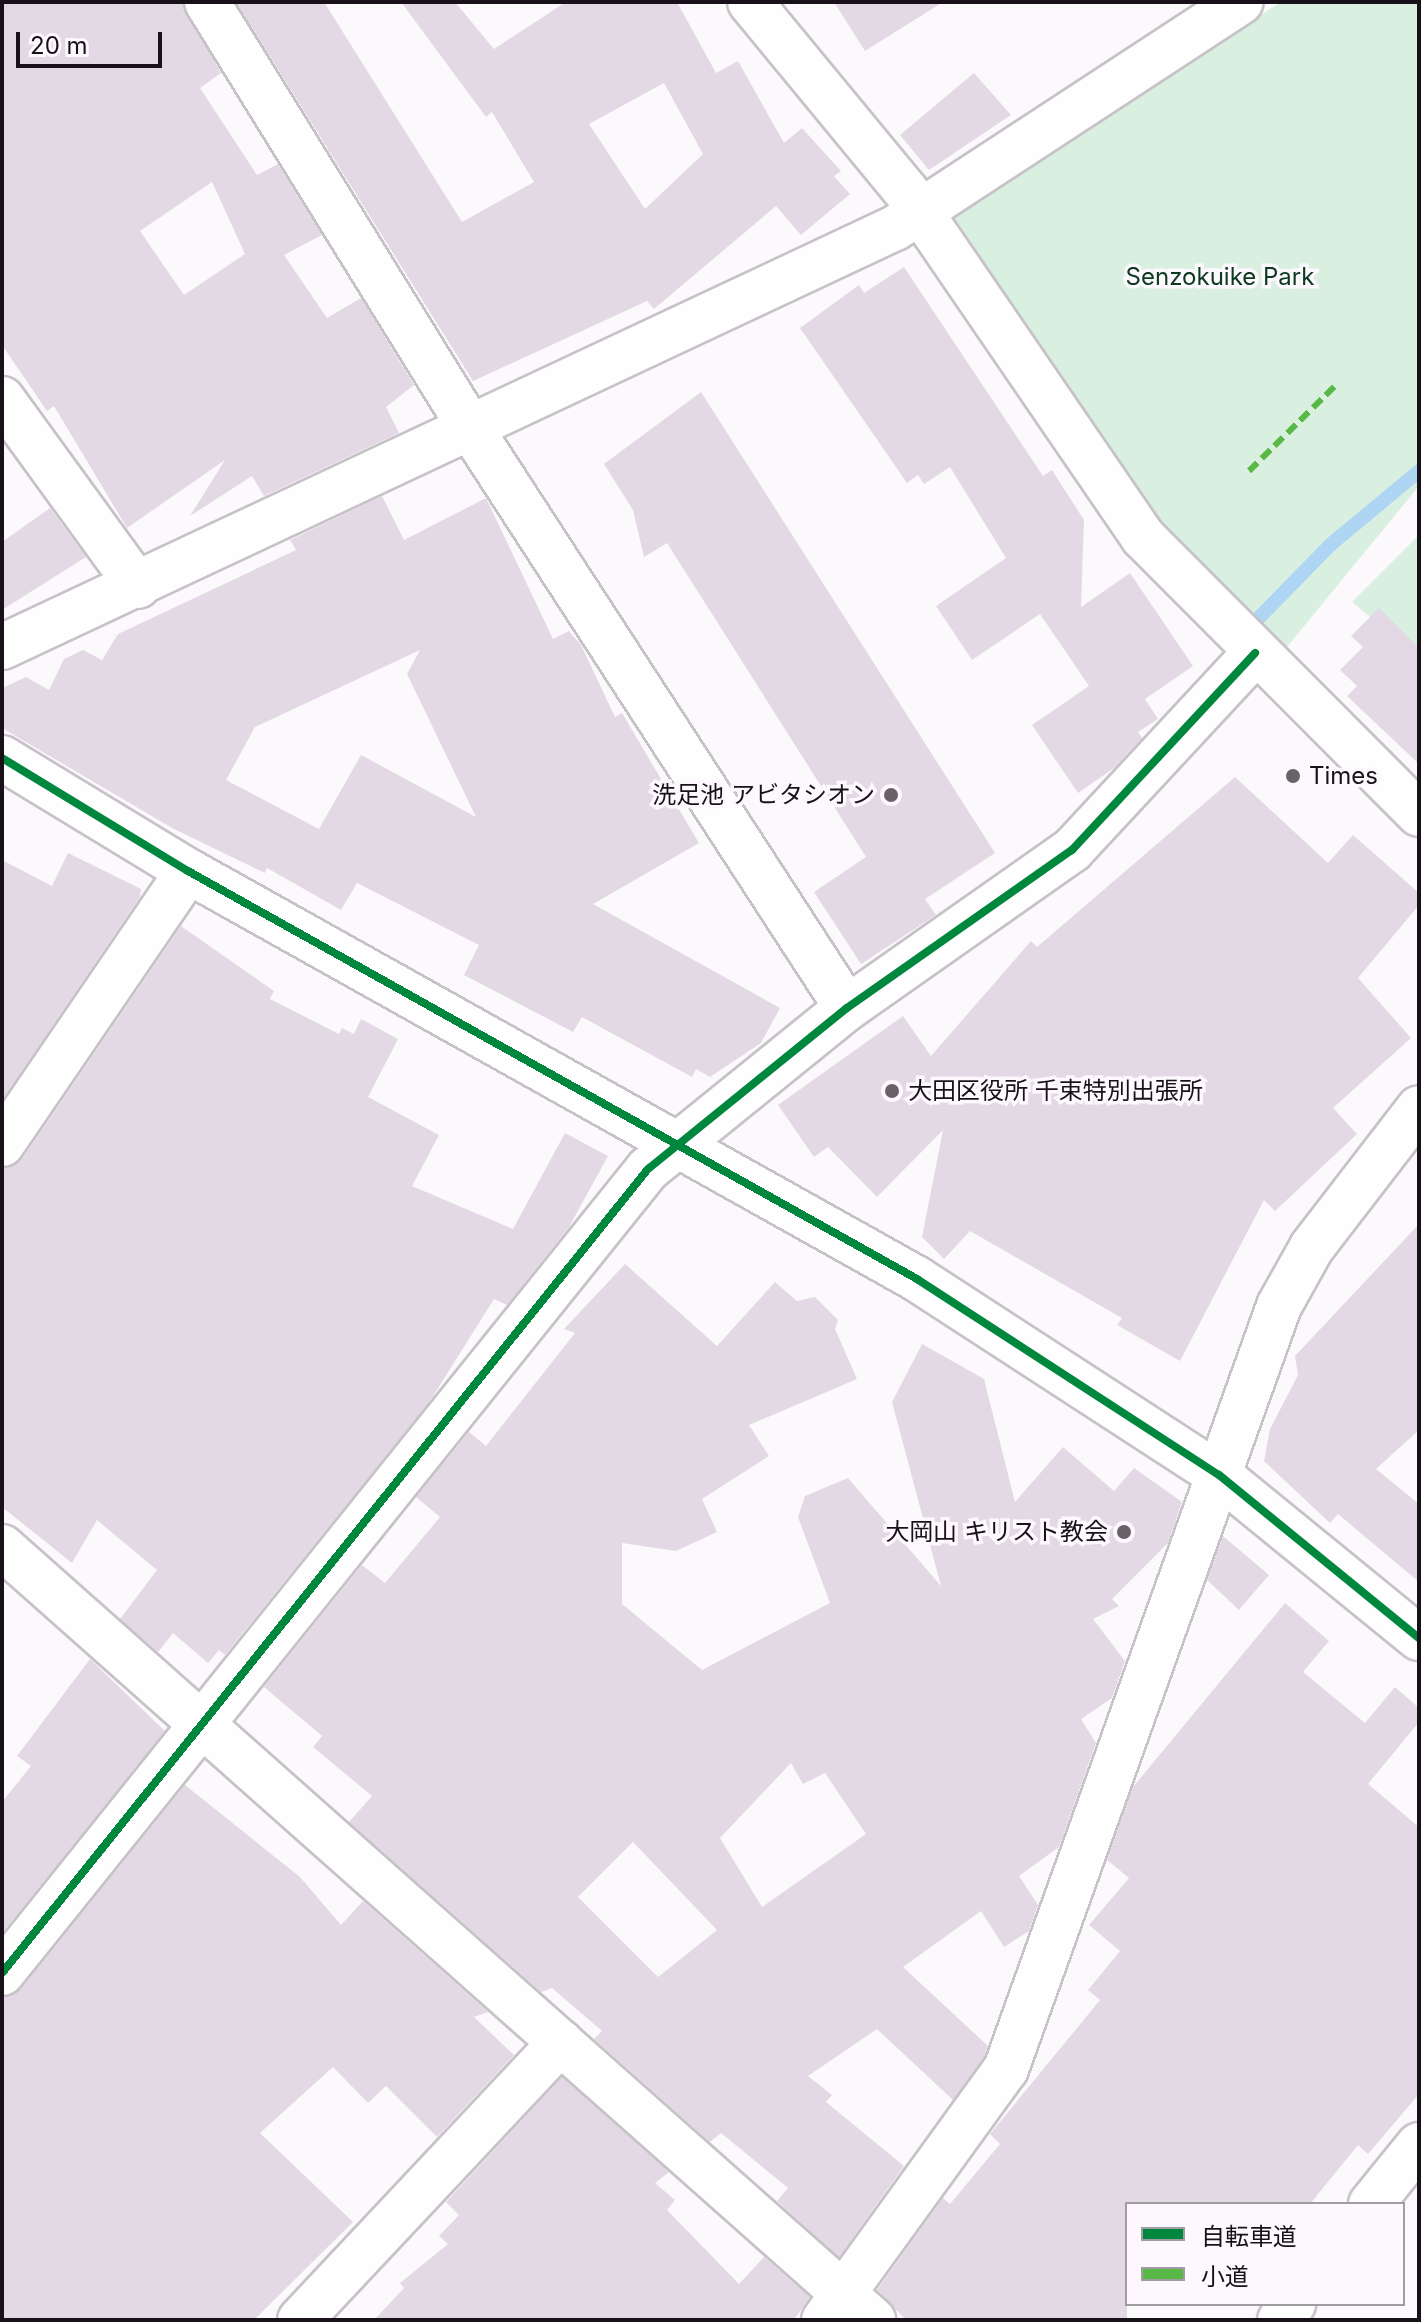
<!DOCTYPE html>
<html>
<head>
<meta charset="utf-8">
<style>
  body { margin:0 }
  #map { position:relative; width:1421px; height:2322px; overflow:hidden; background:#fcf9fc; font-family:Inter,"Noto Sans JP",sans-serif }
  div>[style] { position:absolute }
  .green>* { inset:0; background:#d9efe0 }
  .stream>* { height:14px; margin:-7px; padding:0 7px; transform-origin:7px; border-radius:7px; background:#afd5f5 }
  .building>* { inset:0; background:#e3d9e4 }
  .roads { filter:drop-shadow(2px 0 #c7c2c8) drop-shadow(-2px 0 #c7c2c8) drop-shadow(0 2px #c7c2c8) drop-shadow(0 -2px #c7c2c8) }
  .minor>* { height:44px; margin:-22px; padding:0 22px; transform-origin:22px; border-radius:22px; background:#fffeff }
  .tertiary>* { height:44px; margin:-22px; padding:0 22px; transform-origin:22px; border-radius:22px; background:#fffeff }
  .quiet>* { height:6px; margin-top:-3px; transform-origin:0; background:repeating-linear-gradient(90deg,#58b947 0 12px,transparent 0 18px) }
  .cycleway>* { height:8px; margin:-4px; padding:0 4px; transform-origin:4px; border-radius:4px; background:#00873e }
  .dots>* { width:22px; height:22px; translate:-50% -50%; box-sizing:border-box; border:4px solid #fdf8fd; border-radius:50% }
  span { translate:-50% -50%; white-space:nowrap; text-align:center; line-height:1.15; -webkit-text-stroke:7px #fdf8fd; paint-order:stroke }
  .park-label { font-size:24px; color:#0b3a1f }
  .poi-label { font-size:24px; color:#181119 }
  .left { translate:0 -50%; text-align:left }
  .right { translate:-100% -50%; text-align:right }
  .frame { position:absolute; inset:0; border:4px solid #181119; pointer-events:none }
  .legend { position:absolute; left:1125px; top:2202px; width:280px; height:104px; box-sizing:border-box; background:#fdf8fd; border:2px solid #a19ca2; margin:0; padding:10px 14px; list-style:none; font-size:24px; color:#181119 }
  .legend li { display:flex; align-items:center; gap:16px; height:40px }
  .legend b { width:40px; border:2px solid #a19ca2 }
  .scale { position:absolute; left:16px; top:32px; width:146px; height:36px; box-sizing:border-box; border:4px solid #181119; border-top:0; padding-left:10px; font-size:24px; line-height:28px; white-space:nowrap; color:#181119; -webkit-text-stroke:6px #fdf8fd; paint-order:stroke }
</style>
</head>
<body>
<div id="map">
  <div class="green">
    <div style="clip-path:polygon(1281px 2px,1419px 2px,1419px 486px,1277px 659px,1148px 531px,944px 214px)"></div>
    <div style="clip-path:polygon(1419px 535px,1419px 657px,1352px 602px)"></div>
  </div>
  <div class="stream">
    <div style="left:1253px;top:624px;width:110px;rotate:-45.7deg"></div>
    <div style="left:1330px;top:545px;width:116px;rotate:-39.7deg"></div>
  </div>
  <div class="building">
    <div style="clip-path:polygon(evenodd,2px 2px,182px 2px,221px 73px,200px 88px,257px 175px,278px 164px,322px 235px,284px 255px,327px 318px,361px 298px,414px 385px,386px 407px,399px 433px,264px 496px,252px 476px,190px 516px,225px 460px,127px 528px,54px 406px,47px 411px,2px 345px,2px 2px,212px 182px,245px 254px,184px 295px,140px 231px,212px 182px)"></div>
    <div style="clip-path:polygon(evenodd,236px 2px,324px 2px,462px 222px,534px 182px,492px 112px,486px 117px,401px 2px,455px 2px,494px 49px,566px 2px,677px 2px,716px 73px,738px 61px,784px 143px,802px 128px,841px 171px,834px 176px,850px 194px,801px 235px,776px 206px,654px 309px,647px 301px,473px 381px,236px 2px,664px 83px,703px 154px,645px 209px,589px 124px,664px 83px)"></div>
    <div style="clip-path:polygon(834px 2px,943px 2px,865px 51px)"></div>
    <div style="clip-path:polygon(974px 73px,1011px 115px,929px 170px,900px 135px)"></div>
    <div style="clip-path:polygon(904px 267px,1043px 476px,1052px 470px,1084px 520px,1081px 607px,1130px 573px,1193px 666px,1145px 699px,1158px 719px,1138px 732px,1142px 738px,1114px 768px,1078px 793px,1032px 725px,1089px 686px,1040px 614px,972px 660px,936px 606px,1006px 558px,950px 467px,924px 484px,918px 475px,907px 483px,800px 328px,859px 285px,864px 293px)"></div>
    <div style="clip-path:polygon(701px 392px,995px 853px,925px 899px,936px 915px,861px 964px,814px 892px,866px 857px,667px 543px,644px 557px,633px 510px,604px 464px)"></div>
    <div style="clip-path:polygon(evenodd,382px 496px,404px 540px,486px 498px,553px 639px,569px 631px,581px 645px,615px 717px,622px 713px,699px 843px,593px 904px,780px 1008px,761px 1043px,710px 1077px,696px 1069px,692px 1077px,582px 1017px,573px 1032px,464px 975px,479px 945px,357px 883px,341px 910px,267px 868px,265px 873px,172px 828px,2px 728px,2px 688px,26px 677px,49px 690px,64px 659px,83px 650px,102px 660px,118px 634px,296px 550px,290px 540px,382px 496px,420px 650px,407px 674px,476px 817px,361px 755px,319px 829px,226px 780px,255px 727px,420px 650px)"></div>
    <div style="clip-path:polygon(50px 508px,86px 557px,2px 610px,2px 542px)"></div>
    <div style="clip-path:polygon(1379px 608px,1419px 648px,1419px 764px,1347px 696px,1357px 686px,1340px 670px,1363px 647px,1351px 636px)"></div>
    <div style="clip-path:polygon(1235px 777px,1328px 863px,1353px 835px,1419px 893px,1419px 905px,1358px 978px,1411px 1038px,1333px 1108px,1357px 1134px,1275px 1211px,1264px 1200px,1180px 1361px,1117px 1325px,1122px 1318px,970px 1231px,944px 1259px,922px 1237px,943px 1130px,877px 1197px,828px 1147px,814px 1157px,778px 1105px,903px 1016px,931px 1056px,1031px 941px,1037px 947px)"></div>
    <div style="clip-path:polygon(68px 853px,141px 889px,140px 897px,2px 1100px,2px 860px,52px 886px)"></div>
    <div style="clip-path:polygon(181px 926px,274px 991px,270px 999px,339px 1034px,342px 1028px,354px 1034px,361px 1019px,398px 1039px,368px 1097px,439px 1135px,412px 1186px,513px 1229px,565px 1133px,608px 1156px,569px 1227px,507px 1305px,494px 1299px,430px 1401px,225px 1655px,219px 1650px,208px 1663px,173px 1633px,158px 1652px,120px 1619px,157px 1570px,97px 1520px,72px 1563px,2px 1507px,2px 1169px,23px 1158px)"></div>
    <div style="clip-path:polygon(1419px 1224px,1419px 1430px,1376px 1469px,1419px 1504px,1419px 1582px,1338px 1514px,1330px 1523px,1264px 1461px,1270px 1429px,1298px 1375px,1295px 1356px)"></div>
    <div style="clip-path:polygon(evenodd,625px 1264px,717px 1346px,775px 1282px,797px 1301px,815px 1297px,838px 1320px,835px 1329px,857px 1379px,749px 1425px,769px 1456px,702px 1499px,717px 1532px,676px 1551px,622px 1543px,622px 1604px,702px 1670px,830px 1603px,798px 1517px,805px 1496px,848px 1478px,941px 1586px,892px 1402px,922px 1344px,984px 1379px,1015px 1502px,1063px 1447px,1114px 1491px,1134px 1468px,1182px 1502px,1168px 1543px,1112px 1599px,1119px 1606px,1093px 1619px,1125px 1661px,1112px 1698px,1081px 1719px,1096px 1743px,1059px 1847px,1019px 1876px,1038px 1905px,1029px 1931px,1004px 1947px,981px 1911px,903px 1967px,988px 2046px,984px 2057px,953px 2100px,877px 2029px,808px 2076px,832px 2095px,826px 2102px,904px 2166px,839px 2257px,777px 2201px,788px 2188px,721px 2133px,710px 2142px,594px 2039px,602px 2031px,552px 1988px,541px 1992px,349px 1822px,372px 1796px,313px 1747px,322px 1736px,264px 1687px,362px 1565px,385px 1583px,440px 1517px,416px 1497px,469px 1432px,486px 1446px,575px 1333px,564px 1329px,625px 1264px,791px 1763px,803px 1784px,825px 1773px,866px 1834px,762px 1907px,720px 1838px,791px 1763px,625px 1264px,633px 1842px,717px 1930px,658px 1977px,578px 1897px,633px 1842px)"></div>
    <div style="clip-path:polygon(1223px 1536px,1269px 1575px,1239px 1610px,1207px 1580px)"></div>
    <div style="clip-path:polygon(1285px 1603px,1329px 1641px,1303px 1672px,1365px 1723px,1395px 1687px,1419px 1708px,1419px 1722px,1368px 1784px,1419px 1827px,1419px 2094px,1368px 2154px,1358px 2145px,1310px 2204px,1127px 2204px,1127px 2320px,906px 2320px,877px 2290px,943px 2198px,950px 2204px,1000px 2144px,990px 2134px,1100px 2000px,1088px 1990px,1120px 1951px,1089px 1925px,1129px 1878px,1107px 1860px,1133px 1787px)"></div>
    <div style="clip-path:polygon(90px 1659px,165px 1731px,2px 1933px,2px 1802px,31px 1766px,17px 1756px)"></div>
    <div style="clip-path:polygon(185px 1785px,300px 1877px,341px 1925px,363px 1901px,488px 2012px,474px 2017px,514px 2055px,437px 2137px,386px 2086px,368px 2103px,333px 2067px,260px 2133px,353px 2222px,254px 2320px,2px 2320px,2px 1997px,21px 1989px)"></div>
    <div style="clip-path:polygon(562px 2077px,669px 2172px,655px 2183px,675px 2200px,667px 2210px,739px 2284px,764px 2257px,810px 2297px,794px 2320px,374px 2320px,404px 2288px,400px 2283px,448px 2244px,439px 2236px,459px 2215px,446px 2202px)"></div>
  </div>
  <div class="roads">
    <div class="minor">
      <div style="left:207px;top:2px;width:502px;rotate:58.27deg"></div>
      <div style="left:471px;top:429px;width:690px;rotate:57deg"></div>
      <div style="left:750px;top:2px;width:245px;rotate:50.5deg"></div>
      <div style="left:906px;top:191px;width:419px;rotate:55.6deg"></div>
      <div style="left:1143px;top:537px;width:391px;rotate:45.1deg"></div>
      <div style="left:2px;top:399px;width:231px;rotate:54deg"></div>
      <div style="left:2px;top:647px;width:986px;rotate:-25.14deg"></div>
      <div style="left:895px;top:228px;width:413px;rotate:-33.2deg"></div>
      <div style="left:2px;top:1144px;width:330px;rotate:-55.7deg"></div>
      <div style="left:2px;top:1547px;width:1165px;rotate:41.59deg"></div>
      <div style="left:2px;top:1973px;width:1031px;rotate:-51.22deg"></div>
      <div style="left:648px;top:1169px;width:256px;rotate:-39deg"></div>
      <div style="left:847px;top:1008px;width:275px;rotate:-35.1deg"></div>
      <div style="left:1072px;top:850px;width:269px;rotate:-47.1deg"></div>
      <div style="left:300px;top:2320px;width:381px;rotate:-46.8deg"></div>
      <div style="left:824px;top:2320px;width:310px;rotate:-54.1deg"></div>
      <div style="left:1006px;top:2069px;width:810px;rotate:-70.31deg"></div>
      <div style="left:1279px;top:1306px;width:68px;rotate:-60.8deg"></div>
      <div style="left:1312px;top:1247px;width:175px;rotate:-52.4deg"></div>
    </div>
    <div class="tertiary">
      <div style="left:2px;top:758px;width:218px;rotate:31.3deg"></div>
      <div style="left:188px;top:871px;width:835px;rotate:29.23deg"></div>
      <div style="left:917px;top:1279px;width:360px;rotate:33deg"></div>
      <div style="left:1219px;top:1475px;width:258px;rotate:39.2deg"></div>
      <div style="left:1371px;top:2204px;width:76px;rotate:-50.9deg"></div>
      <div style="left:1280px;top:2320px;width:21px;rotate:-51deg"></div>
    </div>
  </div>
  <div class="quiet">
    <div style="left:1249px;top:471px;width:120px;rotate:-44.7deg"></div>
  </div>
  <div class="cycleway">
    <div style="left:2px;top:758px;width:218px;rotate:31.3deg"></div>
    <div style="left:188px;top:871px;width:835px;rotate:29.23deg"></div>
    <div style="left:917px;top:1279px;width:360px;rotate:33deg"></div>
    <div style="left:1219px;top:1475px;width:258px;rotate:39.2deg"></div>
    <div style="left:2px;top:1973px;width:1031px;rotate:-51.22deg"></div>
    <div style="left:648px;top:1169px;width:256px;rotate:-39deg"></div>
    <div style="left:847px;top:1008px;width:275px;rotate:-35.1deg"></div>
    <div style="left:1072px;top:850px;width:269px;rotate:-47.1deg"></div>
  </div>
  <div class="dots">
    <div style="left:1293px;top:776px;background:#686268"></div>
    <div style="left:891px;top:795px;background:#686268"></div>
    <div style="left:892px;top:1091px;background:#686268"></div>
    <div style="left:1124px;top:1532px;background:#686268"></div>
  </div>
  <div class="park-label">
    <span style="left:1220px;top:277px">Senzokuike Park</span>
  </div>
  <div class="poi-label">
    <span class="left" style="left:1309px;top:776px">Times</span>
    <span class="right" style="left:875px;top:795px">洗足池 アビタシオン</span>
    <span class="left" style="left:908px;top:1091px">大田区役所 千束特別出張所</span>
    <span class="right" style="left:1108px;top:1532px">大岡山 キリスト教会</span>
  </div>
  <div class="frame"></div>
  <ul class="legend">
  <li><b style="height:10px;background:#00873e"></b>自転車道</li>
  <li><b style="height:10px;background:#58b947"></b>小道</li>
  </ul>
  <div class="scale">20 m</div>
</div>
</body>
</html>
